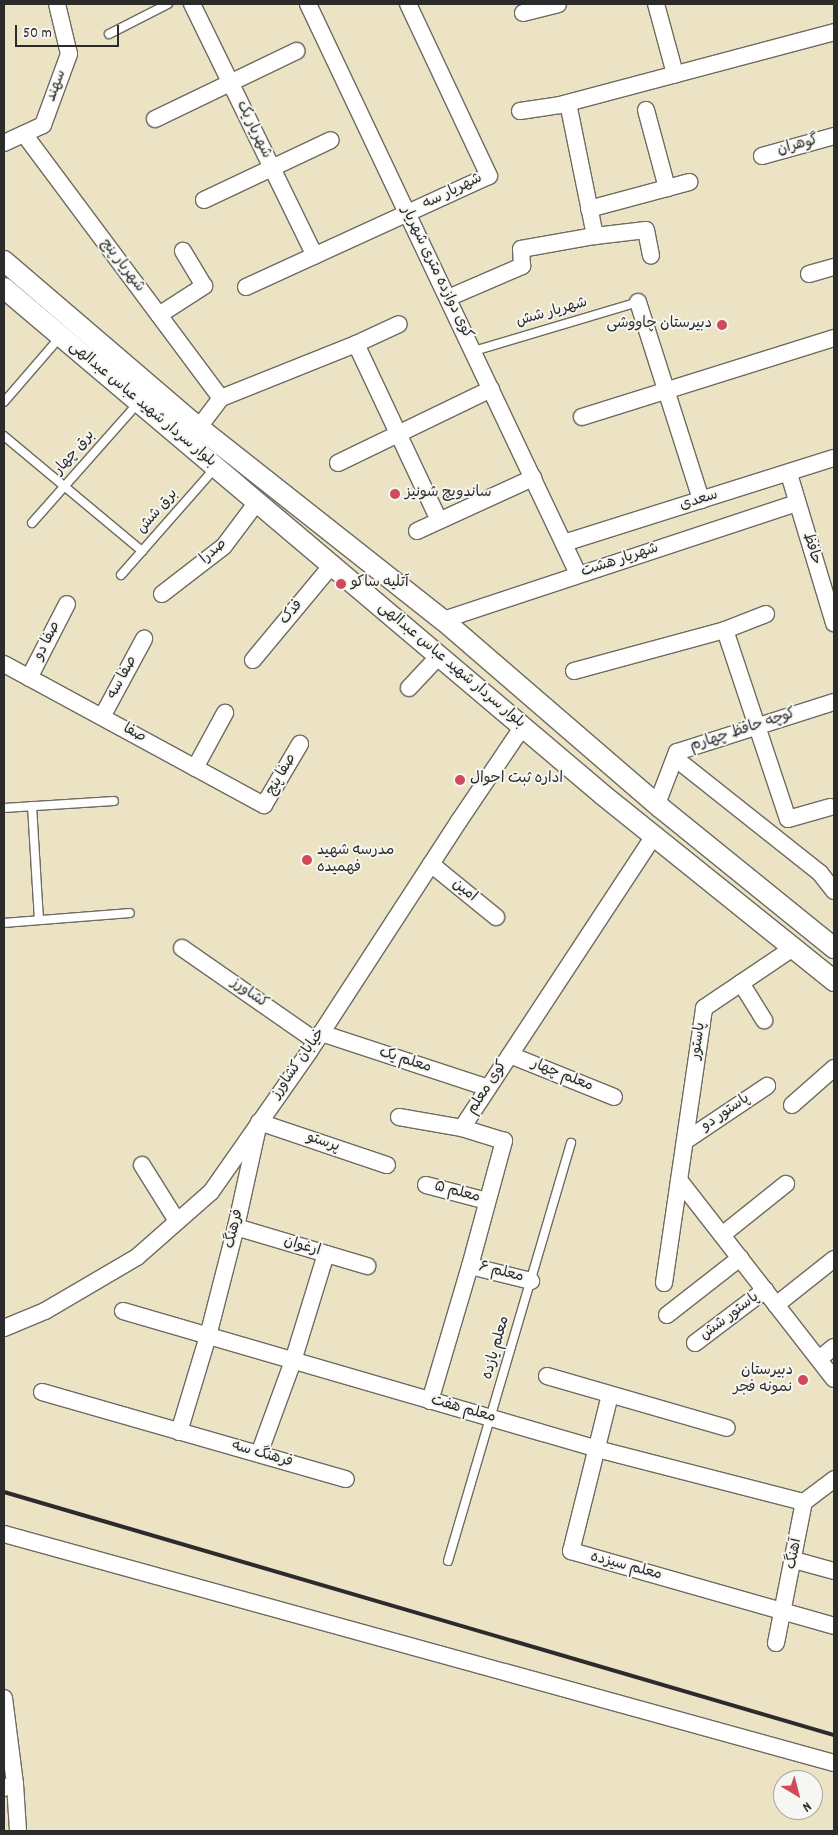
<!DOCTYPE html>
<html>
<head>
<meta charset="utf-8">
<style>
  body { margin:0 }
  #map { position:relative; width:838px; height:1835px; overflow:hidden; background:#ebe3c4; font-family:Dekko,"Playpen Sans Arabic",sans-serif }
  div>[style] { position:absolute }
  .roads { filter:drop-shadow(1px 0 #6e6b61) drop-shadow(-1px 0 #6e6b61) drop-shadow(0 1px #6e6b61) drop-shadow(0 -1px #6e6b61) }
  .service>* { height:8px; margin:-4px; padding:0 4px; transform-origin:4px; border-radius:4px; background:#fff }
  .minor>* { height:16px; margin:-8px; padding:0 8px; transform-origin:8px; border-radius:8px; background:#fff }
  .tertiary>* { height:20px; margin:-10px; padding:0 10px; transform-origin:10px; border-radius:10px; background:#fff }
  .rail>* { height:4px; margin:-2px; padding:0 2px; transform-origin:2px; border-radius:2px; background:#2b2b2b }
  .dots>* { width:14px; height:14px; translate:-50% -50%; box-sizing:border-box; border:2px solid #f6f6f2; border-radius:50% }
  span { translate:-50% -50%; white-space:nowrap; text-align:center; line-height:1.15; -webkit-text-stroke:4px #f6f6f2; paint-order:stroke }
  .street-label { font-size:15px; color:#2b2b2b }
  .poi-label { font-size:15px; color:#2b2b2b }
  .right { translate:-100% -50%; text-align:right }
  .left { translate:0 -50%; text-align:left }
  .frame { position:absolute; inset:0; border:5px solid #2b2b2b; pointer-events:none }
  .north { position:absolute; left:773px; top:1770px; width:50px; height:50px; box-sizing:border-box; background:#f6f6f2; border:1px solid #a5a5a2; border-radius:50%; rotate:143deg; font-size:14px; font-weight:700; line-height:20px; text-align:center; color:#2b2b2b }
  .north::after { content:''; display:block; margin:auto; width:18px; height:22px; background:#d1495b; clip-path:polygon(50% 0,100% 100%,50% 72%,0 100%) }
  .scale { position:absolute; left:15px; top:25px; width:104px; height:22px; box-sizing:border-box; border:2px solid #2b2b2b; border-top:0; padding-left:6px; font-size:15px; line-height:18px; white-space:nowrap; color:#2b2b2b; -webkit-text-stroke:4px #f6f6f2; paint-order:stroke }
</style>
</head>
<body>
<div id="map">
  <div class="roads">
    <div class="service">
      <div style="left:109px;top:34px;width:66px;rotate:-27deg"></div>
      <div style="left:474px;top:351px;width:171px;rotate:-16.6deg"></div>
      <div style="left:4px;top:402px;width:87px;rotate:-49.2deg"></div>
      <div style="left:4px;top:436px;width:180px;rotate:39.8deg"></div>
      <div style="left:32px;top:523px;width:162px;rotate:-48.5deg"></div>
      <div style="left:121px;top:575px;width:144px;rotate:-48.7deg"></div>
      <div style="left:32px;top:806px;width:114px;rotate:86.5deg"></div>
      <div style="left:4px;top:808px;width:110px;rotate:-3.6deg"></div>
      <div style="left:4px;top:923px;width:126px;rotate:-4.5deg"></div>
      <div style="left:448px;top:1561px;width:436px;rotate:-73.6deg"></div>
    </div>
    <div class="minor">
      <div style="left:192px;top:4px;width:280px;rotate:64deg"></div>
      <div style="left:308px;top:4px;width:631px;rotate:64.65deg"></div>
      <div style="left:656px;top:4px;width:73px;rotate:74.8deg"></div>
      <div style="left:523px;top:13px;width:36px;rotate:-14deg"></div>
      <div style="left:568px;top:103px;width:136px;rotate:78.5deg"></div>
      <div style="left:646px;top:110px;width:81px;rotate:74.9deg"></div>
      <div style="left:520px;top:111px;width:40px;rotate:-8.5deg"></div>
      <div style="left:560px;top:105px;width:284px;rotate:-14.9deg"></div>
      <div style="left:155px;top:119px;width:157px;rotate:-25.7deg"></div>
      <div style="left:24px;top:134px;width:329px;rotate:53.3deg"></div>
      <div style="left:221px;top:398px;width:36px;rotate:127deg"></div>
      <div style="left:4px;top:143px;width:43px;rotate:-24.8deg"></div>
      <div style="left:43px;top:125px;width:76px;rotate:-69.9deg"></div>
      <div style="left:69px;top:54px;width:51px;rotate:-103.5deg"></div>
      <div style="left:762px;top:156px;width:75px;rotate:-15.5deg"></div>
      <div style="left:204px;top:200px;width:140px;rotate:-25.3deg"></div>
      <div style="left:589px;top:209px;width:104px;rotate:-15.1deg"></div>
      <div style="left:809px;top:274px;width:26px;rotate:-16deg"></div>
      <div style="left:246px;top:287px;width:267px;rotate:-24.6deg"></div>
      <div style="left:489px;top:176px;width:190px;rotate:-115.2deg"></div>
      <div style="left:448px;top:298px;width:81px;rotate:-23.4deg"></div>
      <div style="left:522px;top:266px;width:17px;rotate:-93deg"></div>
      <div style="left:521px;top:249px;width:75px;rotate:-10deg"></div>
      <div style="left:595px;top:236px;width:51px;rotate:-6.7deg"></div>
      <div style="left:646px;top:230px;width:26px;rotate:79deg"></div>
      <div style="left:638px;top:302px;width:208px;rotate:72.3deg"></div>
      <div style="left:159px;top:315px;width:54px;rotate:-32.8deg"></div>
      <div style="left:204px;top:286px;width:41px;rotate:-121deg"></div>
      <div style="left:356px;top:344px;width:195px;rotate:64.8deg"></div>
      <div style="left:221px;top:398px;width:145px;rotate:-21.8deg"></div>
      <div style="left:356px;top:344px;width:47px;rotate:-24.9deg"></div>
      <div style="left:582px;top:417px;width:264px;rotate:-17.4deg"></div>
      <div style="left:338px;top:463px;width:170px;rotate:-25.8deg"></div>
      <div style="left:789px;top:474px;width:156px;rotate:73.2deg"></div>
      <div style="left:417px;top:531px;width:128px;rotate:-24.6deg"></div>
      <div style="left:564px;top:543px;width:283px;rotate:-17.5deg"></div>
      <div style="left:162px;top:594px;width:78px;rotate:-37.7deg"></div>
      <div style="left:224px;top:546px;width:55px;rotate:-53.1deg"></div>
      <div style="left:443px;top:620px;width:373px;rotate:-18.3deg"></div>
      <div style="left:725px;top:630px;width:199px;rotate:71.6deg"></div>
      <div style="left:788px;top:819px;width:44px;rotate:-15.9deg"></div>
      <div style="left:253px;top:660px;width:124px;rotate:-50.3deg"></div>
      <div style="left:4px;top:664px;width:296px;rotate:28.5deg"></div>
      <div style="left:264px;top:805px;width:71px;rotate:-59.5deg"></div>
      <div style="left:574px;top:671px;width:156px;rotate:-15.2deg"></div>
      <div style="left:725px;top:630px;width:44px;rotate:-21.3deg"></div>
      <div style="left:29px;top:678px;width:83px;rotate:-62.8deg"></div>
      <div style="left:409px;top:688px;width:44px;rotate:-46.8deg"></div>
      <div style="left:102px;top:717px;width:89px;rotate:-61.7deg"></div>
      <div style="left:675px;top:758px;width:185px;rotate:38.4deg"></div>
      <div style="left:820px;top:873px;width:23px;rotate:52deg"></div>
      <div style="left:195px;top:768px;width:63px;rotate:-61.4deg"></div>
      <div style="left:657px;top:804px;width:56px;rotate:-69deg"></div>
      <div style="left:677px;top:752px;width:165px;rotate:-17.7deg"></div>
      <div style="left:431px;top:864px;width:84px;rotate:39.2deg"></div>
      <div style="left:182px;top:948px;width:163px;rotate:34.8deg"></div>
      <div style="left:741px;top:983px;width:44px;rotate:58.1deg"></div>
      <div style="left:321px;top:1033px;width:176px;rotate:18.2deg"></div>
      <div style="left:510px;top:1055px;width:112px;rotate:22deg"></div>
      <div style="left:792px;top:1105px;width:56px;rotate:-41.4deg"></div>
      <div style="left:399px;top:1117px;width:64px;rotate:9.9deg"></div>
      <div style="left:685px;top:1141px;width:99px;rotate:-33.9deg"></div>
      <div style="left:142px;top:1165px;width:66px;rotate:58deg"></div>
      <div style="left:679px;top:1180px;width:252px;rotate:52.1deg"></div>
      <div style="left:426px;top:1185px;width:63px;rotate:14.7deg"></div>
      <div style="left:236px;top:1227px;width:137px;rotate:16.6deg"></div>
      <div style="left:722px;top:1235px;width:82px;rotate:-38.6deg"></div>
      <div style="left:470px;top:1266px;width:63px;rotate:13.8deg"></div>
      <div style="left:664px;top:1283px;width:278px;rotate:-81.7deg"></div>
      <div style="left:704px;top:1008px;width:107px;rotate:-34deg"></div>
      <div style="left:776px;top:1305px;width:74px;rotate:-38.4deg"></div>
      <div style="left:123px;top:1311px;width:494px;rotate:16.2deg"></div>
      <div style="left:597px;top:1449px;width:214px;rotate:14.4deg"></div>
      <div style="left:667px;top:1315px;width:93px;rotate:-38deg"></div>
      <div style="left:4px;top:1328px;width:44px;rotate:-22.5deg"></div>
      <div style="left:45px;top:1311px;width:107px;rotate:-30.4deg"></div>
      <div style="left:137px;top:1257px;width:98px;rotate:-41.3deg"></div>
      <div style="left:211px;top:1192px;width:171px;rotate:-55deg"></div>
      <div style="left:309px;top:1052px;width:275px;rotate:-57deg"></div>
      <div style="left:459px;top:821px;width:115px;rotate:-56deg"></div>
      <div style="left:695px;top:1343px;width:88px;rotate:-37.1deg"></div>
      <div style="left:819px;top:1359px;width:19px;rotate:-39deg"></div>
      <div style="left:547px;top:1376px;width:187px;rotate:16.1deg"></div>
      <div style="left:42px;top:1392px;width:316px;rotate:16deg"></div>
      <div style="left:610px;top:1395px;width:161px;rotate:104deg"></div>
      <div style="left:571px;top:1551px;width:273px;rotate:15.9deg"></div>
      <div style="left:430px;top:1401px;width:141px;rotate:-73.5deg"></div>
      <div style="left:470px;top:1266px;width:130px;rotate:-74.8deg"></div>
      <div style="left:504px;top:1141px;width:44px;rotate:-162.8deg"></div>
      <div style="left:462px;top:1128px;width:349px;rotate:-56.7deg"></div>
      <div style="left:179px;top:1432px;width:100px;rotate:-73.2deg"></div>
      <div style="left:208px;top:1336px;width:113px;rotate:-75.6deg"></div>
      <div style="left:236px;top:1227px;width:107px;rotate:-77.6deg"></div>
      <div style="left:259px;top:1122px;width:135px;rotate:18.6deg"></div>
      <div style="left:259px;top:1454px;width:99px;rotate:-69.9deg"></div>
      <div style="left:293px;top:1361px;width:112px;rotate:-72.9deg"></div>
      <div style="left:4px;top:1534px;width:861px;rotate:15.42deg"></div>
      <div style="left:794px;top:1560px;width:41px;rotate:15.4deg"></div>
      <div style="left:776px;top:1643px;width:144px;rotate:-78.8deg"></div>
      <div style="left:804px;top:1502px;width:38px;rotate:-37deg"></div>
      <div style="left:4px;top:1698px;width:87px;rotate:82.7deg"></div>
      <div style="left:15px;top:1784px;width:12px;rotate:160deg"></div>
      <div style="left:15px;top:1784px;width:47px;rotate:86.3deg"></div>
    </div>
    <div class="tertiary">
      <div style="left:4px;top:261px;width:248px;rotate:40.6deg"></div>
      <div style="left:192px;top:422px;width:320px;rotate:38.3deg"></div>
      <div style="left:443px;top:620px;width:288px;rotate:40.8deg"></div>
      <div style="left:661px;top:808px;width:223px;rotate:39deg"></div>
      <div style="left:4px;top:288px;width:785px;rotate:40.24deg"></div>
      <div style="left:603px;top:795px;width:297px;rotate:38.8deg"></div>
    </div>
  </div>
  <div class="rail">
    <div style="left:4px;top:1492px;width:865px;rotate:16.32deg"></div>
  </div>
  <div class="dots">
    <div style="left:722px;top:325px;background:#d1495b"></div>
    <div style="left:395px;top:494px;background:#d1495b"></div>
    <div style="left:341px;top:584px;background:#d1495b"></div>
    <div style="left:460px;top:780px;background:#d1495b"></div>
    <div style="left:307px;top:860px;background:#d1495b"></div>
    <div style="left:803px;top:1380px;background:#d1495b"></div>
  </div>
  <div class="street-label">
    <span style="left:57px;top:86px;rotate:-70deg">سهند</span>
    <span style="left:253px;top:130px;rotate:64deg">شهریار یک</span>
    <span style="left:798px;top:146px;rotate:-15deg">گوهران</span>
    <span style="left:453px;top:192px;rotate:-26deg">شهریار سه</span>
    <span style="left:122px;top:266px;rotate:53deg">شهریار پنج</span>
    <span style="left:436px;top:273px;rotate:64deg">کوی دوازده متری شهریار</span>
    <span style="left:552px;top:313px;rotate:-16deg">شهریار شش</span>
    <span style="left:142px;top:405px;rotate:40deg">بلوار سردار شهید عباس عبدالهی</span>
    <span style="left:75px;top:453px;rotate:-49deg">برق چهار</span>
    <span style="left:699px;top:501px;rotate:-17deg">سعدی</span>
    <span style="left:158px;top:512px;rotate:-49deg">برق شش</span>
    <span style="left:811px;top:549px;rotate:73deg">حافظ</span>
    <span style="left:214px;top:552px;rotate:-41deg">صدرا</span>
    <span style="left:620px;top:561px;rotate:-18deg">شهریار هشت</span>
    <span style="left:292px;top:613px;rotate:-50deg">فدک</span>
    <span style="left:48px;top:641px;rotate:-63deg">صفا دو</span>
    <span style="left:451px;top:666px;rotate:40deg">بلوار سردار شهید عباس عبدالهی</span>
    <span style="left:123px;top:678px;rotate:-62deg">صفا سه</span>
    <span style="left:743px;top:731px;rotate:-18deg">کوچه حافظ چهارم</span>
    <span style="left:134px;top:734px;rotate:29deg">صفا</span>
    <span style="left:282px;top:775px;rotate:-60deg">صفا پنج</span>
    <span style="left:464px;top:891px;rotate:39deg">امین</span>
    <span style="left:249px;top:994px;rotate:35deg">کشاورز</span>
    <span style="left:699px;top:1041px;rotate:-82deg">پاستور</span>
    <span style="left:405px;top:1061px;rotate:18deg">معلم یک</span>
    <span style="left:299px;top:1064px;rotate:-55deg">خیابان کشاورز</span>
    <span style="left:562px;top:1076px;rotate:22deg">معلم چهار</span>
    <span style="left:488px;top:1088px;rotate:-57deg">کوی معلم</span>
    <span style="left:726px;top:1113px;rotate:-34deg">پاستور دو</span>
    <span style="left:323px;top:1143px;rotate:19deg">پرستو</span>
    <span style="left:457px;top:1193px;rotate:15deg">معلم ۵</span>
    <span style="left:235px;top:1229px;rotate:-77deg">فرهنگ</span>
    <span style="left:302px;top:1247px;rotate:16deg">ارغوان</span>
    <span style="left:501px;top:1273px;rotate:14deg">معلم ۶</span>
    <span style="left:730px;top:1317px;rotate:-37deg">پاستور شش</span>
    <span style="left:497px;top:1348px;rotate:-74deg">معلم یازده</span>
    <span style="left:463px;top:1410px;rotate:16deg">معلم هفت</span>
    <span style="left:262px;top:1455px;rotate:16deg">فرهنگ سه</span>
    <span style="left:795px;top:1554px;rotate:-79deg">آهنگ</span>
    <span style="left:626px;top:1567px;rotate:15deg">معلم سیزده</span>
  </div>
  <div class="poi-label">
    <span class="right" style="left:712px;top:325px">دبیرستان چاووشی</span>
    <span class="left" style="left:405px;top:494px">ساندویچ شونیز</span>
    <span class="left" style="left:351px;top:584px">آتلیه ساکو</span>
    <span class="left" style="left:470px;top:780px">اداره ثبت احوال</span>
    <span class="left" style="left:317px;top:860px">مدرسه شهید<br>فهمیده</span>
    <span class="right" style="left:793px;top:1380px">دبیرستان<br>نمونه فجر</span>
  </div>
  <div class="frame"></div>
  <div class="north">N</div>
  <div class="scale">50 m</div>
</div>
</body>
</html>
